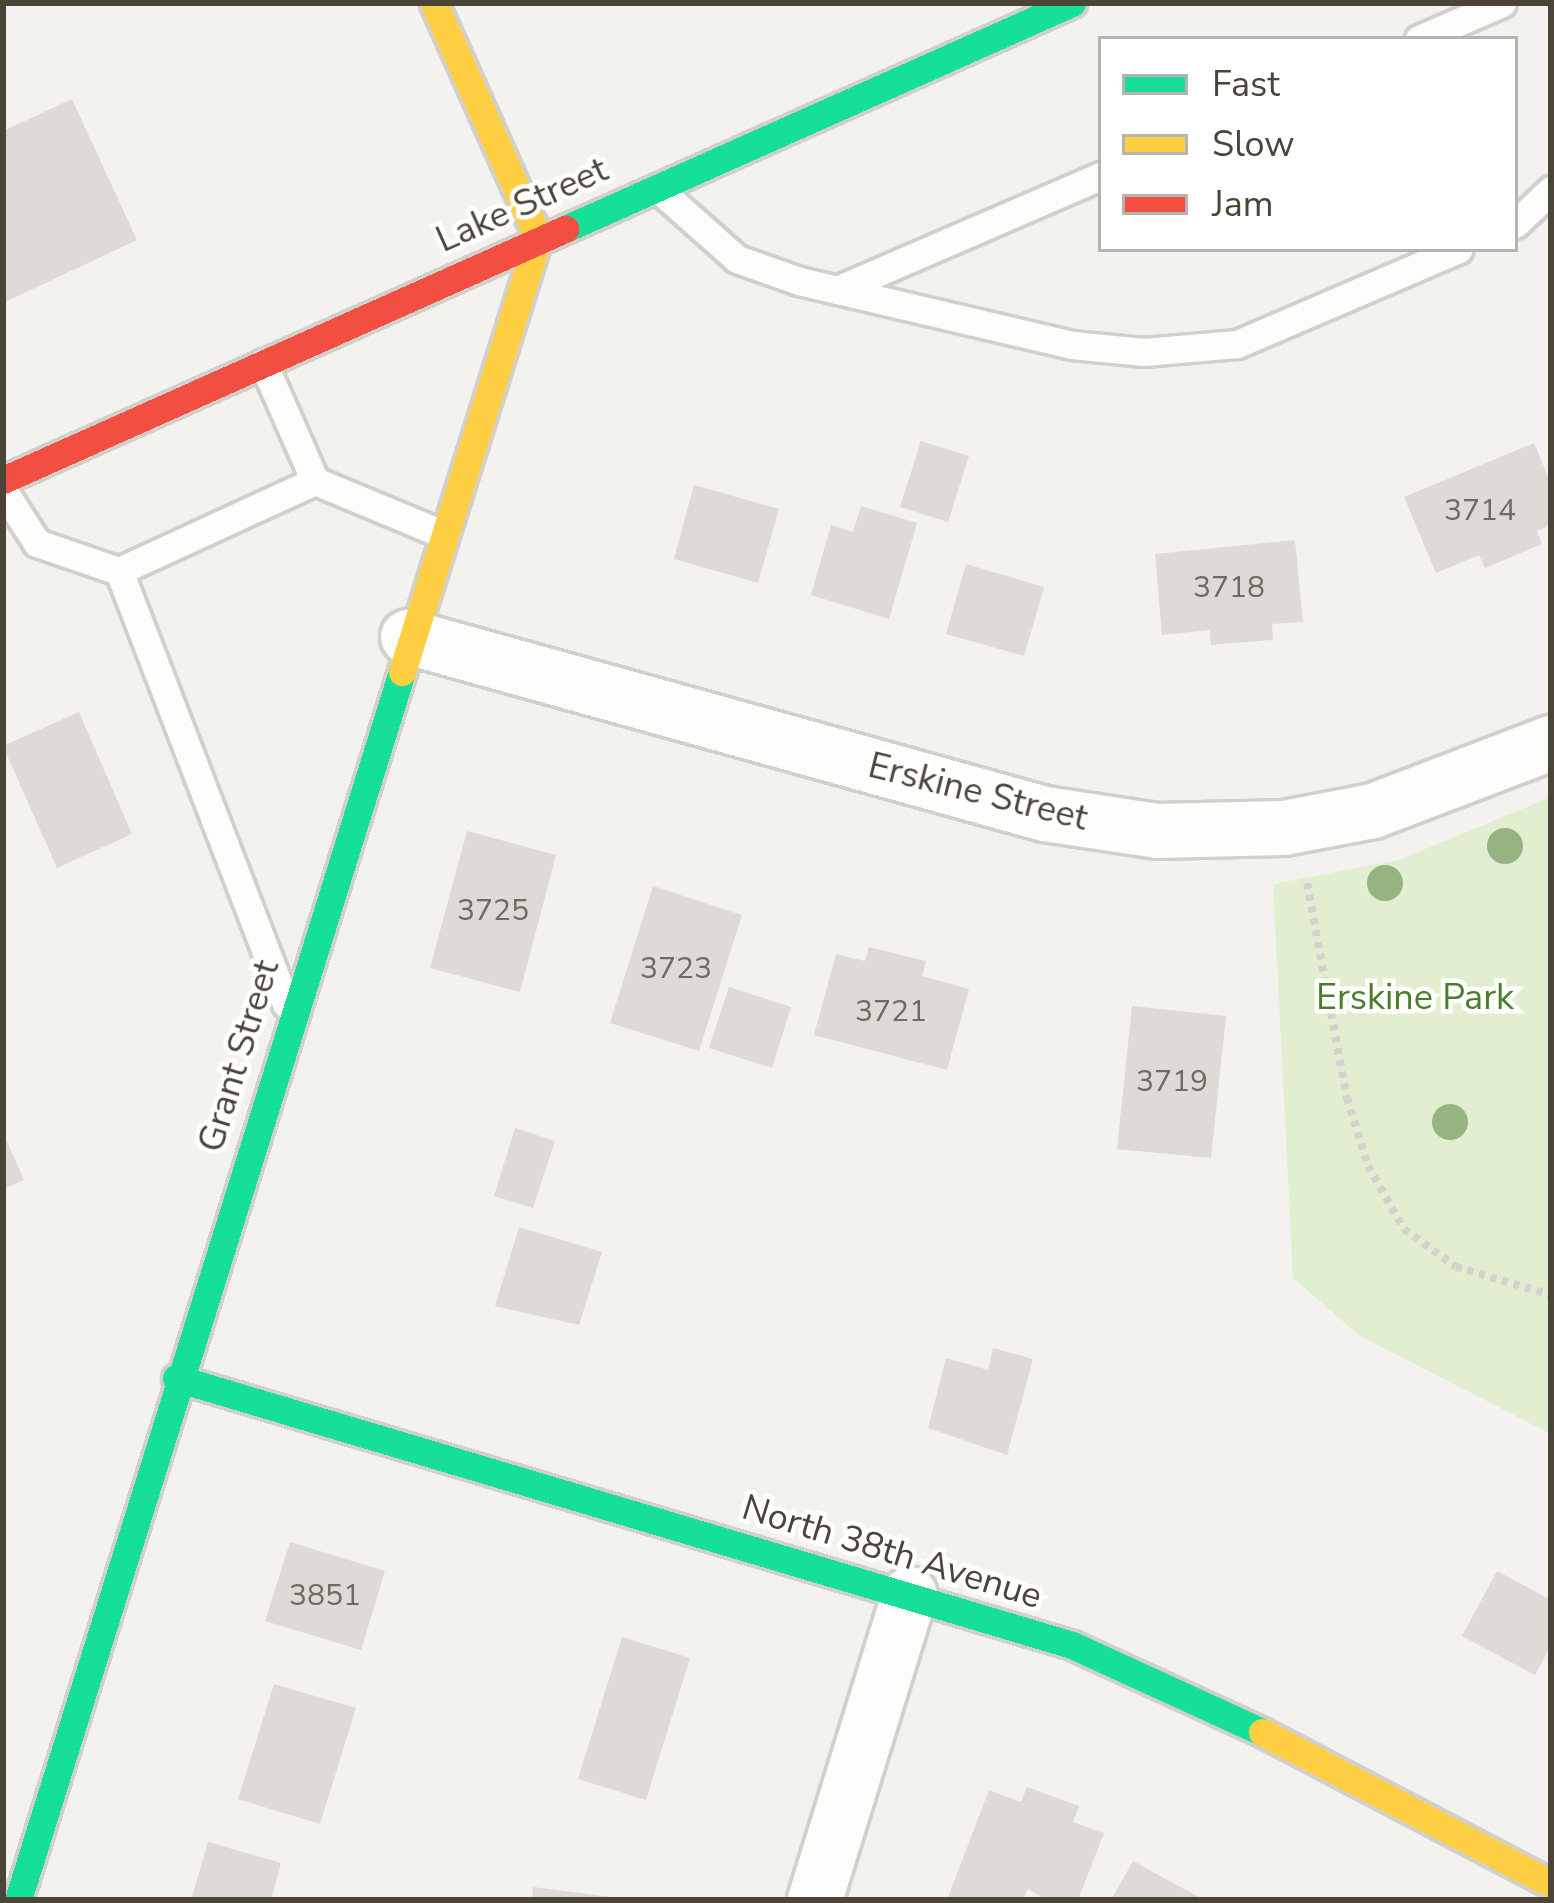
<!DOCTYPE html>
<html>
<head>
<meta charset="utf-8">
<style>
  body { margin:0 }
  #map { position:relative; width:1554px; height:1903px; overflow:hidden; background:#f4f2ee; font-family:"Nunito Sans",sans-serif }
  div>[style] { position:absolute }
  .green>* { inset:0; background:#e1eecf }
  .building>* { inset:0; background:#dedbd6 }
  .path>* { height:8px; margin-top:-4px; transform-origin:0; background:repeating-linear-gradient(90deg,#d3d2cc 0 6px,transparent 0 12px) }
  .roads { filter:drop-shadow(3px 0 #d2d0cb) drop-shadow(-3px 0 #d2d0cb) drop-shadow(0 3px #d2d0cb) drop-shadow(0 -3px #d2d0cb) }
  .lane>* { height:27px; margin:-13.5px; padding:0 13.5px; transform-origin:13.5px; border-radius:13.5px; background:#fdfdfc }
  .street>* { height:54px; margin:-27px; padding:0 27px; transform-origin:27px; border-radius:27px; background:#fdfdfc }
  .fast>* { height:27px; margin:-13.5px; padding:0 13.5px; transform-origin:13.5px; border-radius:13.5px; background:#16e098 }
  .slow>* { height:27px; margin:-13.5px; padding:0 13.5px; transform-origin:13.5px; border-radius:13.5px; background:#ffcf43 }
  .jam>* { height:27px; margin:-13.5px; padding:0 13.5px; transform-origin:13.5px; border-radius:13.5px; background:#f24e42 }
  .trees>* { width:36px; height:36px; margin:-18px; border-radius:50%; background:#96b382 }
  span { translate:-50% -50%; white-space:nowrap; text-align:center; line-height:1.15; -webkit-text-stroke:9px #fff; paint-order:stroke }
  .number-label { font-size:30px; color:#706a61 }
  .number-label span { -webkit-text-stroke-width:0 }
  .street-label { font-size:36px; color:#4b4439 }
  .park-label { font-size:36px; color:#4a7f2a }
  .frame { position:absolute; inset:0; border:6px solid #4b4439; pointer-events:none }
  .legend { position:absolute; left:1098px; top:36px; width:420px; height:216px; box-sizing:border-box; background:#fff; border:3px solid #b7b4b0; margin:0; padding:15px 21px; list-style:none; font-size:36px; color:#4b4439 }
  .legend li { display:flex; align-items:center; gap:24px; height:60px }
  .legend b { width:60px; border:3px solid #b7b4b0 }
</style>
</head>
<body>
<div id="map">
  <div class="green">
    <div style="clip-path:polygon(1551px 797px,1551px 1434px,1360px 1336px,1293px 1278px,1273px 884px,1399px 860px)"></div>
  </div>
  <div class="building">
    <div style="clip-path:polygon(72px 99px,137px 240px,3px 303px,3px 131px)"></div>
    <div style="clip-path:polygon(921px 441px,969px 456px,948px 522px,900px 507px)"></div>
    <div style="clip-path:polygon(1534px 443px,1551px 484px,1551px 525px,1537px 531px,1542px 544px,1485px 568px,1479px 555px,1436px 573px,1404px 497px)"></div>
    <div style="clip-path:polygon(694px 485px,779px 509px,758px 583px,674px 559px)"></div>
    <div style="clip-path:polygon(861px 506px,917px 523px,889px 619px,811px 595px,831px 525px,853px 532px)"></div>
    <div style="clip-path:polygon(1295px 540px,1303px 622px,1272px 624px,1273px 640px,1211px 645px,1210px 630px,1162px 635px,1155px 554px)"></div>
    <div style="clip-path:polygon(966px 564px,1044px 587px,1024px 656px,946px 634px)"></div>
    <div style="clip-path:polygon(79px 712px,132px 834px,57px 868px,3px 746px)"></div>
    <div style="clip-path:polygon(467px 831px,556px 855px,520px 992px,430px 968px)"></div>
    <div style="clip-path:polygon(653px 886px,742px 915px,699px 1051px,610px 1023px)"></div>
    <div style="clip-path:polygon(869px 947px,926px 961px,922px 976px,969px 989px,947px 1070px,814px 1035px,836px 954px,865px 961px)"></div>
    <div style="clip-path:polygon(729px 987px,791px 1007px,772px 1068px,709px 1048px)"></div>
    <div style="clip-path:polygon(1132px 1006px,1226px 1016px,1211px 1158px,1117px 1149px)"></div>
    <div style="clip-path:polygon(515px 1128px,555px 1141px,533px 1208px,494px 1196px)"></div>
    <div style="clip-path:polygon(3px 1132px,24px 1180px,3px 1189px)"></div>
    <div style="clip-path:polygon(519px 1227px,602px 1252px,579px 1325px,495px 1306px)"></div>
    <div style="clip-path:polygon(993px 1348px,1033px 1359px,1007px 1455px,928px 1428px,946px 1358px,988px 1370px)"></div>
    <div style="clip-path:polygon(290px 1542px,385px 1571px,361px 1650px,265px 1621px)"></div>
    <div style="clip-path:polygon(1497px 1571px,1551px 1600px,1551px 1645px,1535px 1675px,1462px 1636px)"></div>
    <div style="clip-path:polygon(622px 1637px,690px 1658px,646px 1800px,578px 1779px)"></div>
    <div style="clip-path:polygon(274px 1684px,356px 1708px,320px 1824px,238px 1799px)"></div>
    <div style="clip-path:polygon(1027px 1787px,1079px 1806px,1073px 1822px,1104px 1833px,1078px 1900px,1047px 1900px,1028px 1889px,1023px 1900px,947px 1900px,989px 1790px,1021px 1802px)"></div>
    <div style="clip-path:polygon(208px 1842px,281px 1863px,271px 1900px,191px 1900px)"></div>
    <div style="clip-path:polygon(1133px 1861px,1204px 1900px,1111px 1900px)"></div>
    <div style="clip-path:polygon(533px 1887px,612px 1897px,612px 1900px,532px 1900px)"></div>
  </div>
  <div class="path">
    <div style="left:1307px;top:883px;width:219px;rotate:79.5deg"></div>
    <div style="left:1347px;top:1098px;width:71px;rotate:72.8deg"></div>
    <div style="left:1368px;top:1166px;width:73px;rotate:60.3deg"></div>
    <div style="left:1404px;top:1229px;width:64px;rotate:36.2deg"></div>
    <div style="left:1456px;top:1267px;width:99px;rotate:16.4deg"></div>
  </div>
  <div class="roads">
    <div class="lane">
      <div style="left:1419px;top:39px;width:90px;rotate:-23.4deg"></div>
      <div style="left:658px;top:189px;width:106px;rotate:41.5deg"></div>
      <div style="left:737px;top:259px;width:66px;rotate:19.5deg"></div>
      <div style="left:799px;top:281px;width:280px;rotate:13.2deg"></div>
      <div style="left:1072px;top:345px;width:72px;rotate:5.6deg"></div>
      <div style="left:1144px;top:352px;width:93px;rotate:-4.9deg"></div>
      <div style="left:1237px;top:344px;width:241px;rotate:-23.2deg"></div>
      <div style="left:1515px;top:224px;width:50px;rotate:-43.4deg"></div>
      <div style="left:837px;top:290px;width:288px;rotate:-23.4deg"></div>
      <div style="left:263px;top:363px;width:129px;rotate:66.2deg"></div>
      <div style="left:315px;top:481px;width:135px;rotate:22.6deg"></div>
      <div style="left:3px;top:490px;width:63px;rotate:57.3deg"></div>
      <div style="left:37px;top:543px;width:87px;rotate:18.9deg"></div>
      <div style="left:119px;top:571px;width:216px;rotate:-24.7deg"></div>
      <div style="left:119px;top:571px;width:464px;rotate:68.9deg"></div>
    </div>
    <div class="street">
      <div style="left:408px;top:637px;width:661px;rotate:15.53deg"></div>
      <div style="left:1045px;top:814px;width:113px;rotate:8.6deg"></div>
      <div style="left:1157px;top:831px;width:127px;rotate:-1.4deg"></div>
      <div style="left:1284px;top:828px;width:91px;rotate:-10.8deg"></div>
      <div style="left:1373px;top:811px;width:191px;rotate:-20.9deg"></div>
      <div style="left:815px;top:1900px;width:320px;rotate:-72.8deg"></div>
    </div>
    <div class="fast">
      <div style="left:565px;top:229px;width:555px;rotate:-24.03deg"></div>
      <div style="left:176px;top:1378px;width:935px;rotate:16.59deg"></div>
      <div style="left:1072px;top:1645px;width:209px;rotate:24.6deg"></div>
      <div style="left:18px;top:1900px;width:1287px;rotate:-72.64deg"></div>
    </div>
    <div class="slow">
      <div style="left:402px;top:672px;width:456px;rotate:-72.6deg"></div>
      <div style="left:538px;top:237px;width:256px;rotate:-114deg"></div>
      <div style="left:1262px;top:1732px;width:327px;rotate:27.7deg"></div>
    </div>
    <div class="jam">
      <div style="left:3px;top:480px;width:616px;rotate:-24.07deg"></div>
    </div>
  </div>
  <div class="trees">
    <div style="left:1505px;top:846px"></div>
    <div style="left:1385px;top:883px"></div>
    <div style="left:1450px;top:1122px"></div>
  </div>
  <div class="number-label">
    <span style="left:1480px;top:511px">3714</span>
    <span style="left:1229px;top:588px">3718</span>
    <span style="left:493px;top:911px">3725</span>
    <span style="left:676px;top:969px">3723</span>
    <span style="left:891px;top:1012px">3721</span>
    <span style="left:1172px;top:1082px">3719</span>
    <span style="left:325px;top:1596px">3851</span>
  </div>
  <div class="street-label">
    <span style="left:522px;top:205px;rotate:-24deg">Lake Street</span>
    <span style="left:978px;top:792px;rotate:14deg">Erskine Street</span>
    <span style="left:239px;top:1056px;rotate:-73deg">Grant Street</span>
    <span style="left:892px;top:1552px;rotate:17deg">North 38th Avenue</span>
  </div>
  <div class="park-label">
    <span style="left:1415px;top:998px">Erskine Park</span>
  </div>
  <div class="frame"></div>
  <ul class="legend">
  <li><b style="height:15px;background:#16e098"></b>Fast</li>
  <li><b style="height:15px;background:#ffcf43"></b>Slow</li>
  <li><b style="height:15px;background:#f24e42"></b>Jam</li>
  </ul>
</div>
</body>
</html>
